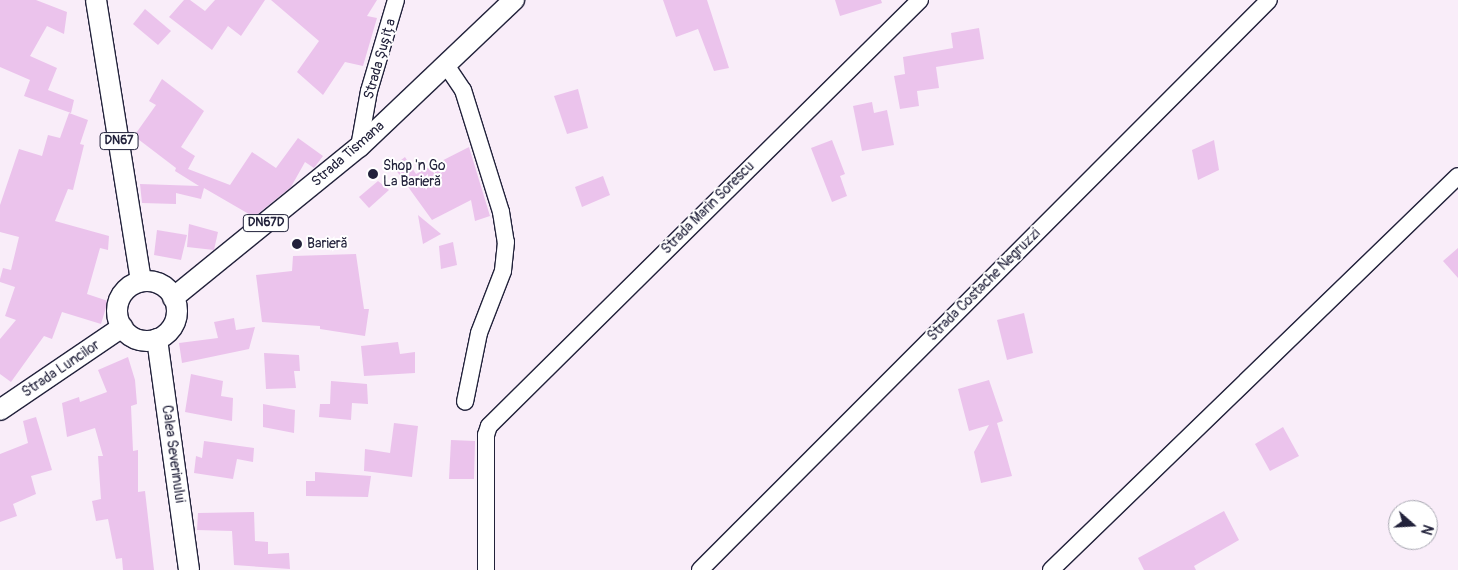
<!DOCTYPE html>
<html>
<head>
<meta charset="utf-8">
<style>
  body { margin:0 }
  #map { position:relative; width:1458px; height:570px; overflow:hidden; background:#f9edf9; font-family:Pangolin,sans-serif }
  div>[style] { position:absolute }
  .building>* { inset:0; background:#ebc3ec }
  .roads { filter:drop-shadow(1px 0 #22223b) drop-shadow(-1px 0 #22223b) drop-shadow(0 1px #22223b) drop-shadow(0 -1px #22223b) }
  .minor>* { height:16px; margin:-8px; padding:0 8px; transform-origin:8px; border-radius:8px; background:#fff }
  .major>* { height:20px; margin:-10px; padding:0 10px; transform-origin:10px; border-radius:10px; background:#fff }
  .major>.ring { margin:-10px; padding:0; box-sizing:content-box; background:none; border:20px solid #fff; border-radius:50% }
  .dots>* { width:14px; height:14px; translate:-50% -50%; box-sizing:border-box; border:2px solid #fff; border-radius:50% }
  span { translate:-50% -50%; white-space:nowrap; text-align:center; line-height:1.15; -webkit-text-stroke:4px #fff; paint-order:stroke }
  .shield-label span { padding:1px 4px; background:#fff; border:1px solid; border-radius:4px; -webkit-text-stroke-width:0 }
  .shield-label { font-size:12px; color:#22223b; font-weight:700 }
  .street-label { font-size:14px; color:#22223b }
  .poi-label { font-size:14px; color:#22223b }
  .left { translate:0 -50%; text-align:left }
  .north { position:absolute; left:1388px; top:500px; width:50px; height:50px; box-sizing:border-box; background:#fff; border:1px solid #a7a7b1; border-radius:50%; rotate:109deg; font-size:14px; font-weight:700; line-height:20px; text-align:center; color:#22223b }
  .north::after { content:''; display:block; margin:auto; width:18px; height:22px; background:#22223b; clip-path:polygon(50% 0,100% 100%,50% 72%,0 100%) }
</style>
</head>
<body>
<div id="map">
  <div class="building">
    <div style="clip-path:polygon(0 0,36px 0,67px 12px,64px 34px,47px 26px,30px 56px,57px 68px,48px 90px,74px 100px,71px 113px,24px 96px,30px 80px,0 67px)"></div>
    <div style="clip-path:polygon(184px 0,190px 0,205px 11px,215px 0,265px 0,241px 36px,228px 26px,212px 50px,169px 17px)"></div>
    <div style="clip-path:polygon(271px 0,377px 0,367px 16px,377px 18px,363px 66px,345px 62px,323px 95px,297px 72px,319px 41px)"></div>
    <div style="clip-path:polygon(663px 0,707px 0,729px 68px,714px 71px,698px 29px,676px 37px)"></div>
    <div style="clip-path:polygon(835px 0,881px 0,882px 3px,840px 16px)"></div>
    <div style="clip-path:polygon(145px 9px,171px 31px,158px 45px,133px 24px)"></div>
    <div style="clip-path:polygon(979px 28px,984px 59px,936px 67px,939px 88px,917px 91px,919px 106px,900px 109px,894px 76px,905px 74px,903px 57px,953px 48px,951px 33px)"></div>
    <div style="clip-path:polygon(162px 79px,204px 111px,181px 147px,195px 156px,188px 169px,230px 185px,252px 152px,276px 168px,298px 138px,323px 156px,314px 168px,305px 162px,291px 187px,254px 217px,204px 188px,201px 199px,176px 193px,176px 204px,142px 203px,140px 184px,199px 186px,175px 171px,176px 168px,134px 136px,156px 105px,149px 101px)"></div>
    <div style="clip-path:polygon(578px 89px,588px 128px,567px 134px,554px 96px)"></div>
    <div style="clip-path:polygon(872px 102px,874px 113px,887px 110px,894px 145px,862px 151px,853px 106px)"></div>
    <div style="clip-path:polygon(69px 113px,88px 120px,80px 144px,84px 145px,73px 190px,68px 189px,55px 221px,109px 236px,108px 250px,100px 248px,87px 294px,108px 301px,101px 324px,62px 312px,52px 339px,44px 336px,11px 382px,0 374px,0 339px,16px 320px,5px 316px,15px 287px,0 282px,0 279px,3px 268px,11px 270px,19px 237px,0 232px,0 205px,19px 149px,42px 156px,48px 135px,60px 138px)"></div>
    <div style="clip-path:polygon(832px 140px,845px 174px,840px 176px,847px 196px,832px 202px,811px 148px)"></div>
    <div style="clip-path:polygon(1214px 140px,1219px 170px,1198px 180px,1192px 150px)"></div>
    <div style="clip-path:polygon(469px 147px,490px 216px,475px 221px,471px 200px,432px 220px,393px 166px,405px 157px,416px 174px)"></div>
    <div style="clip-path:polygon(603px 176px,610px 195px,582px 207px,575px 187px)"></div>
    <div style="clip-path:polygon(378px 181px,389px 190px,369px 208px,359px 197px)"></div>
    <div style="clip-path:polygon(418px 215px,441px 234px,423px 244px)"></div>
    <div style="clip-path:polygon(189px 224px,218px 232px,214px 250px,187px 247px)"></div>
    <div style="clip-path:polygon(157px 230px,187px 235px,181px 260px,154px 255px)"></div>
    <div style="clip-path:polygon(453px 242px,457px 265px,441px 269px,439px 246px)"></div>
    <div style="clip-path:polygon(1458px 248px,1458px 278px,1443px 261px)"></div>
    <div style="clip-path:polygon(356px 254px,364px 309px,369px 309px,365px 336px,320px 329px,320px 326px,262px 322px,256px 275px,292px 271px,293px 256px)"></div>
    <div style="clip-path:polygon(1024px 313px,1033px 353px,1007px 360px,997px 320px)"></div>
    <div style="clip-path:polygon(234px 318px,236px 330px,255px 327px,249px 349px,182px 363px,179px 343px,218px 338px,214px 322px)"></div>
    <div style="clip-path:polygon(398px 342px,400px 354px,415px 352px,415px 373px,364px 376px,361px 346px)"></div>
    <div style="clip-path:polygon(264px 353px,299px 355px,300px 371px,294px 371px,296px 388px,266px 389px)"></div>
    <div style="clip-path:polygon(128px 357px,135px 380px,137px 404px,131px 406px,133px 451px,138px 450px,138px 492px,145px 491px,154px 570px,123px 570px,122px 558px,116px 559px,108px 519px,96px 521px,92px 501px,101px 499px,98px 456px,103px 456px,95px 428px,67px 437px,62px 403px,79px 397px,80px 402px,107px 392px,98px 370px)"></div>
    <div style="clip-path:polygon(191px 374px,223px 381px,221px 396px,233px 398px,232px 421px,185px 412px)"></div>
    <div style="clip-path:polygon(989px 380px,1003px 421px,997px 423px,1012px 476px,981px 483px,974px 452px,989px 425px,969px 431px,958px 389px)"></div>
    <div style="clip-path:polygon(331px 381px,367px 384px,368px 404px,352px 403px,351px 420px,319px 417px,320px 404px,330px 404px)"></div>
    <div style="clip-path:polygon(263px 404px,295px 410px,294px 433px,263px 427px)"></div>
    <div style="clip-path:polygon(36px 417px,52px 470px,31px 476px,36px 494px,13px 504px,17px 516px,0 522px,0 454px,28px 443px,23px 421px)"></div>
    <div style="clip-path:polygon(394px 423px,418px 426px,412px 477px,364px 471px,365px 449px,390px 453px)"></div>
    <div style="clip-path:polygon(1283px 427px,1299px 456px,1270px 471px,1255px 444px)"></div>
    <div style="clip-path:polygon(451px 440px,475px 441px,474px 479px,449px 479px)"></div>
    <div style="clip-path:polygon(204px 441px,254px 448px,253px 462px,237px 459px,233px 479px,194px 473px,196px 456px,202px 458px)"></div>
    <div style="clip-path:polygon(315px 472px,371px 476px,368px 497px,306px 496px,306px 481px,315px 481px)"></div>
    <div style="clip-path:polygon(1224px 511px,1239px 540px,1194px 566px,1196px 570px,1144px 570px,1138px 558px)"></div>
    <div style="clip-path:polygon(254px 512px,255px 541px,268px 542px,268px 554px,289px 553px,290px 569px,234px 565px,232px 531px,197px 530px,198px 513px)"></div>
  </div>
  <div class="roads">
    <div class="minor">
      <div style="left:446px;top:65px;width:30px;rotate:56deg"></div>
      <div style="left:463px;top:90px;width:128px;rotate:72.7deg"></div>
      <div style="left:501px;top:212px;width:30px;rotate:81deg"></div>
      <div style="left:506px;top:242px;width:29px;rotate:96deg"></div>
      <div style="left:503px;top:271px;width:66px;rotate:111.2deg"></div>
      <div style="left:479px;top:333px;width:70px;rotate:101.5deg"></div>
      <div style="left:359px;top:147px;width:57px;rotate:-79.9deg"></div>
      <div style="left:369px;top:91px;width:95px;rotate:-73.5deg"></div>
      <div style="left:486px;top:570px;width:135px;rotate:-90deg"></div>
      <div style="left:486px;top:435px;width:9px;rotate:-72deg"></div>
      <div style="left:489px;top:426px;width:606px;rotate:-44.67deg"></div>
      <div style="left:700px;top:570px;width:805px;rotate:-45.05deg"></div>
      <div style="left:1051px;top:570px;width:566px;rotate:-44.07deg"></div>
    </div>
    <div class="major">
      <div style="left:96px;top:0;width:285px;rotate:80.9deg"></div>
      <div class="ring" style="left:117px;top:281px;width:40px;height:40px"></div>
      <div style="left:173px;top:298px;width:240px;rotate:-39.1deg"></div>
      <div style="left:359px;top:147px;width:214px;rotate:-43.5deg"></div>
      <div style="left:157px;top:339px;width:233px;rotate:82.1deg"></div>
      <div style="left:0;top:410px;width:148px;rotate:-34.2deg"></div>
    </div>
  </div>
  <div class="dots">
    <div style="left:373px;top:174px;background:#22223b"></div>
    <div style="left:297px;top:244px;background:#22223b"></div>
  </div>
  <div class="shield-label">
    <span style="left:119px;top:141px">DN67</span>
    <span style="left:266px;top:223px">DN67D</span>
  </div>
  <div class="street-label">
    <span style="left:380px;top:59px;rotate:-74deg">Strada Șușița</span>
    <span style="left:348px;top:154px;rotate:-41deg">Strada Tismana</span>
    <span style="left:708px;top:208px;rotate:-45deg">Strada Marin Sorescu</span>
    <span style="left:984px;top:285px;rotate:-45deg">Strada Costache Negruzzi</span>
    <span style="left:61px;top:369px;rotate:-34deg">Strada Luncilor</span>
    <span style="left:173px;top:454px;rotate:82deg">Calea Severinului</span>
  </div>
  <div class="poi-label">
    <span class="left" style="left:383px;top:174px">Shop 'n Go<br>La Barieră</span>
    <span class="left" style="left:307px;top:244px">Barieră</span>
  </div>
  <div class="north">N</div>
</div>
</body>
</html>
